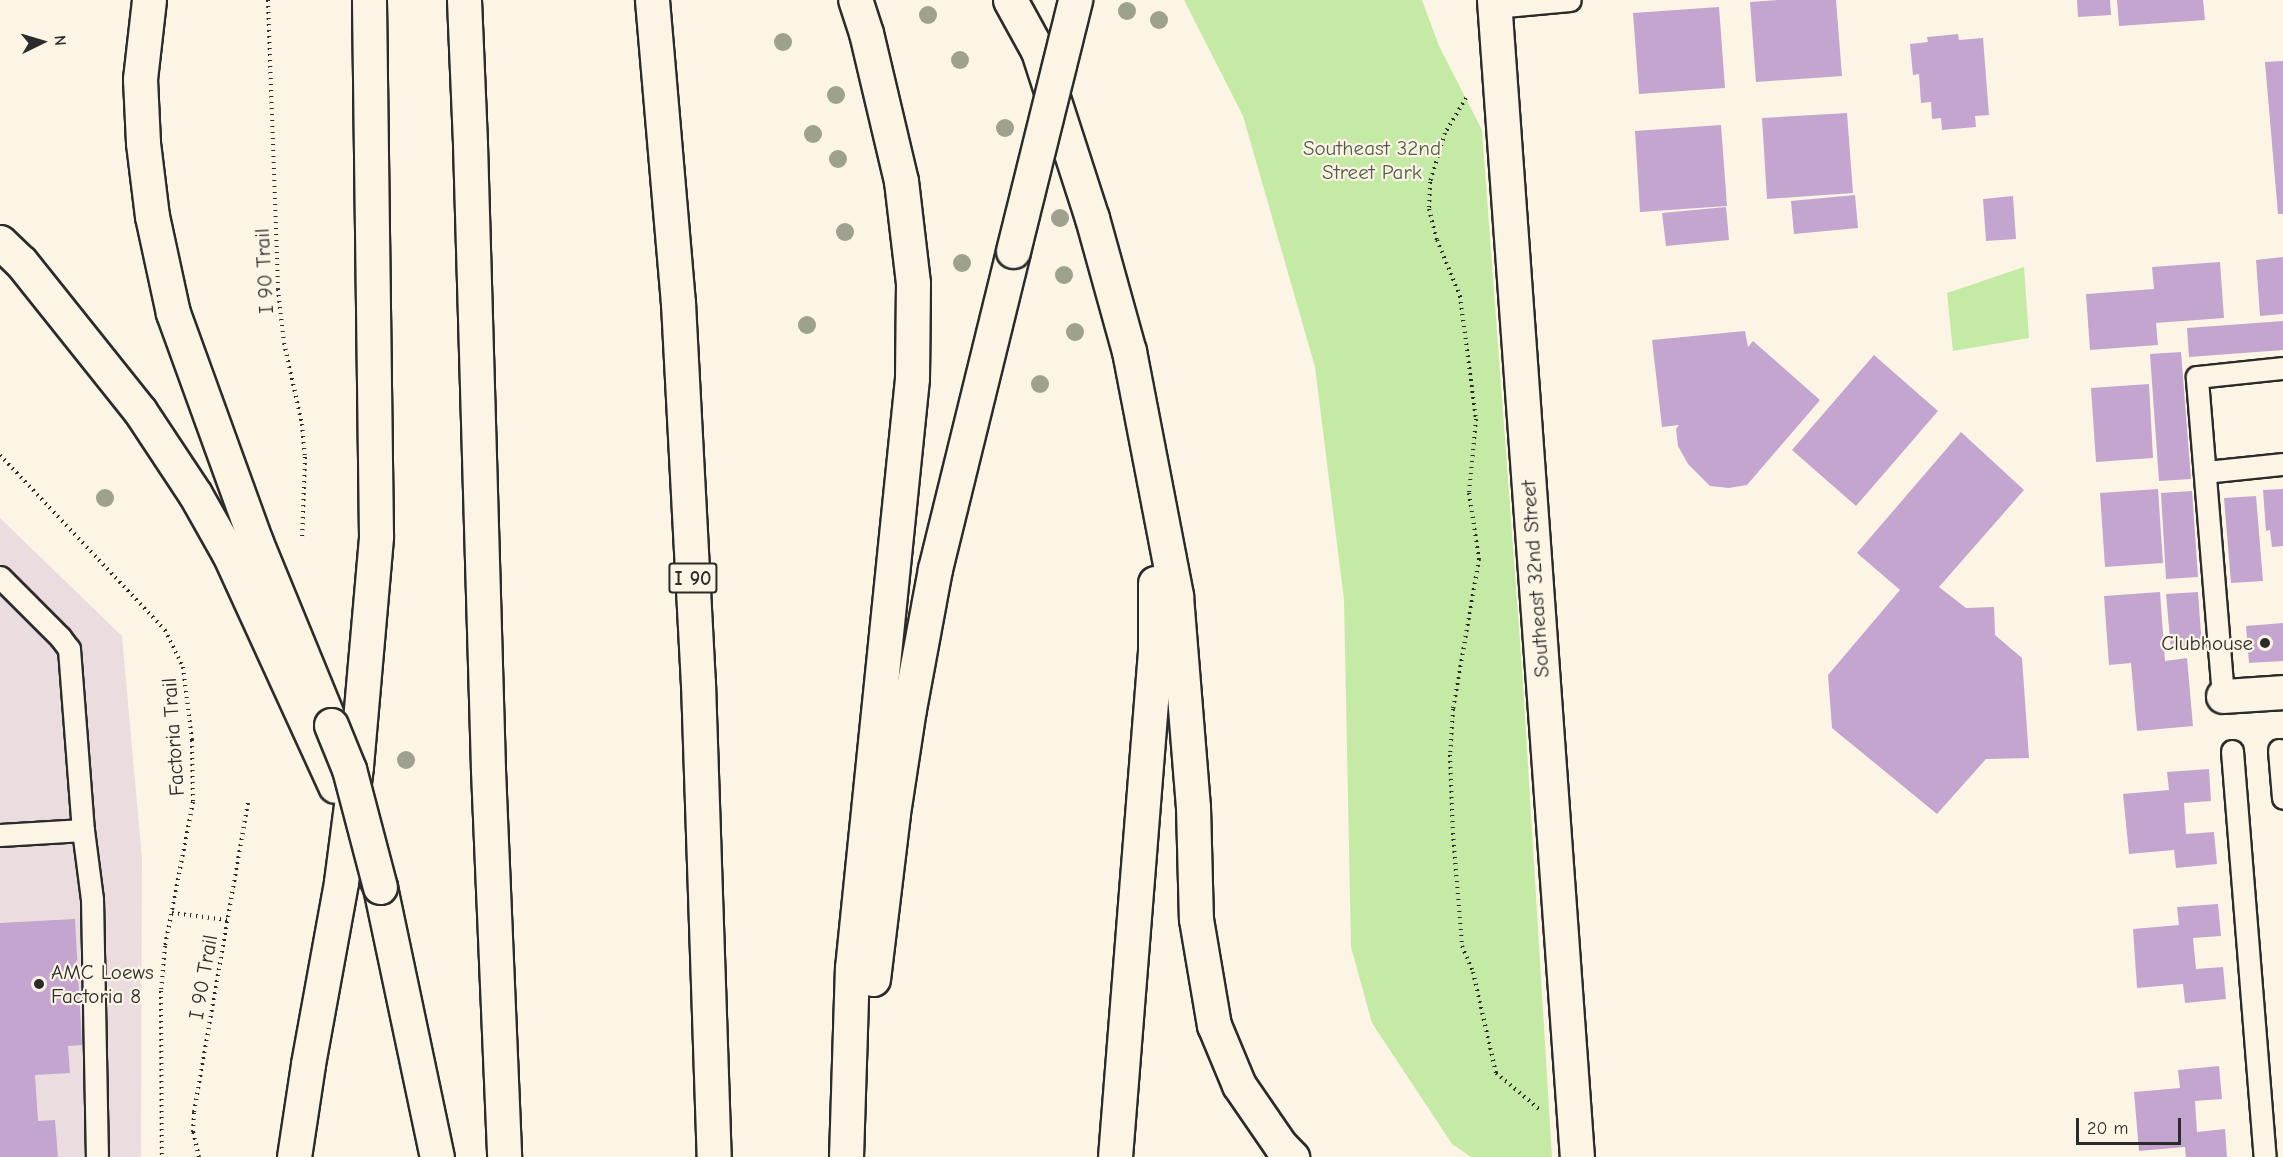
<!DOCTYPE html>
<html>
<head>
<meta charset="utf-8">
<style>
  body { margin:0 }
  #map { position:relative; width:2283px; height:1157px; overflow:hidden; background:#fcf5e5; font-family:"Comic Neue",sans-serif }
  div>[style] { position:absolute }
  .built>* { inset:0; background:#ebdddf }
  .green>* { inset:0; background:#c5eaa5 }
  .building>* { inset:0; background:#c3a5d0 }
  .path>* { height:4px; margin-top:-2px; transform-origin:0; background:repeating-linear-gradient(90deg,#2b2b2b 0 1.5px,transparent 0 6px) }
  .roads { filter:drop-shadow(2px 0 #2b2b2b) drop-shadow(-2px 0 #2b2b2b) drop-shadow(0 2px #2b2b2b) drop-shadow(0 -2px #2b2b2b) }
  .lane>* { height:21px; margin:-10.5px; padding:0 10.5px; transform-origin:10.5px; border-radius:10.5px; background:#fcf5e5 }
  .street>* { height:33px; margin:-16.5px; padding:0 16.5px; transform-origin:16.5px; border-radius:16.5px; background:#fcf5e5 }
  .highway>* { height:33px; margin:-16.5px; padding:0 16.5px; transform-origin:16.5px; border-radius:16.5px; background:#fcf5e5 }
  .bridges { filter:drop-shadow(2px 0 #2b2b2b) drop-shadow(-2px 0 #2b2b2b) drop-shadow(0 2px #2b2b2b) drop-shadow(0 -2px #2b2b2b) }
  .highway-bridge>* { height:33px; margin:-16.5px; padding:0 16.5px; transform-origin:16.5px; border-radius:16.5px; background:#fcf5e5 }
  .trees>* { width:18px; height:18px; margin:-9px; border-radius:50%; background:#9ea090 }
  .dots>* { width:16px; height:16px; translate:-50% -50%; box-sizing:border-box; border:3px solid #fcf5e5; border-radius:50% }
  span { translate:-50% -50%; white-space:nowrap; text-align:center; line-height:1.15; -webkit-text-stroke:4.5px #fcf5e5; paint-order:stroke }
  .shield-label span { padding:2px 4px; background:#fcf5e5; border:2px solid; border-radius:4px; -webkit-text-stroke-width:0 }
  .shield-label { font-size:20px; color:#2b2b2b; font-weight:700 }
  .park-label { font-size:21px; color:#525b4a }
  .street-label { font-size:21px; color:#2b2b2b }
  .poi-label { font-size:21px; color:#2b2b2b }
  .right { translate:-100% -50%; text-align:right }
  .left { translate:0 -50%; text-align:left }
  .north { position:absolute; left:12px; top:12px; width:60px; height:60px; -webkit-text-stroke:4px #fcf5e5; paint-order:stroke; rotate:85deg; font-size:16px; font-weight:700; line-height:24px; text-align:center; color:#2b2b2b }
  .north::after { content:''; display:block; margin:auto; width:21px; height:27px; background:#2b2b2b; clip-path:polygon(50% 0,100% 100%,50% 72%,0 100%) }
  .scale { position:absolute; left:2076px; top:1118px; width:105px; height:27px; box-sizing:border-box; border:3px solid #2b2b2b; border-top:0; padding-left:8px; font-size:18px; line-height:21px; white-space:nowrap; color:#2b2b2b; -webkit-text-stroke:4px #fcf5e5; paint-order:stroke }
</style>
</head>
<body>
<div id="map">
  <div class="built">
    <div style="clip-path:polygon(0 518px,122px 636px,142px 859px,141px 1157px,0 1157px)"></div>
  </div>
  <div class="green">
    <div style="clip-path:polygon(1184px 0,1422px 0,1439px 46px,1482px 130px,1522px 668px,1552px 1157px,1471px 1157px,1452px 1144px,1372px 1023px,1351px 947px,1344px 600px,1315px 367px,1243px 116px)"></div>
    <div style="clip-path:polygon(2024px 267px,2029px 338px,1953px 351px,1947px 293px)"></div>
  </div>
  <div class="building">
    <div style="clip-path:polygon(1778px 0,1836px 0,1842px 76px,1756px 82px,1750px 2px)"></div>
    <div style="clip-path:polygon(2077px 0,2110px 0,2111px 15px,2078px 17px)"></div>
    <div style="clip-path:polygon(2117px 0,2203px 0,2205px 20px,2119px 26px)"></div>
    <div style="clip-path:polygon(1719px 7px,1725px 88px,1639px 94px,1633px 13px)"></div>
    <div style="clip-path:polygon(1958px 34px,1959px 40px,1983px 38px,1989px 115px,1975px 116px,1976px 127px,1942px 130px,1941px 118px,1932px 119px,1931px 102px,1921px 103px,1919px 74px,1913px 75px,1910px 44px,1928px 42px,1927px 37px)"></div>
    <div style="clip-path:polygon(2283px 61px,2283px 214px,2278px 214px,2265px 62px)"></div>
    <div style="clip-path:polygon(1847px 113px,1853px 193px,1767px 199px,1762px 118px)"></div>
    <div style="clip-path:polygon(1721px 125px,1727px 206px,1640px 212px,1635px 131px)"></div>
    <div style="clip-path:polygon(1855px 195px,1858px 228px,1794px 234px,1791px 201px)"></div>
    <div style="clip-path:polygon(2013px 196px,2016px 239px,1986px 241px,1983px 199px)"></div>
    <div style="clip-path:polygon(1726px 207px,1729px 240px,1666px 246px,1662px 213px)"></div>
    <div style="clip-path:polygon(2283px 257px,2283px 314px,2260px 316px,2256px 260px)"></div>
    <div style="clip-path:polygon(2220px 262px,2224px 318px,2156px 323px,2158px 345px,2090px 350px,2086px 294px,2154px 289px,2152px 267px)"></div>
    <div style="clip-path:polygon(2283px 321px,2283px 350px,2189px 357px,2187px 328px)"></div>
    <div style="clip-path:polygon(1745px 331px,1748px 347px,1753px 341px,1820px 400px,1747px 485px,1729px 488px,1710px 486px,1688px 464px,1678px 446px,1676px 429px,1679px 425px,1662px 427px,1652px 340px)"></div>
    <div style="clip-path:polygon(2181px 352px,2191px 479px,2159px 481px,2150px 354px)"></div>
    <div style="clip-path:polygon(1874px 355px,1938px 411px,1856px 506px,1792px 450px)"></div>
    <div style="clip-path:polygon(2149px 384px,2153px 458px,2096px 462px,2091px 388px)"></div>
    <div style="clip-path:polygon(1961px 432px,2024px 490px,1939px 587px,1966px 608px,1994px 607px,1995px 635px,2022px 658px,2029px 758px,1986px 759px,1937px 814px,1832px 728px,1828px 675px,1900px 590px,1857px 553px)"></div>
    <div style="clip-path:polygon(2158px 489px,2163px 563px,2105px 567px,2100px 493px)"></div>
    <div style="clip-path:polygon(2283px 489px,2283px 546px,2272px 547px,2270px 530px,2266px 531px,2263px 490px)"></div>
    <div style="clip-path:polygon(2192px 491px,2198px 577px,2166px 579px,2161px 493px)"></div>
    <div style="clip-path:polygon(2256px 496px,2263px 581px,2231px 583px,2224px 498px)"></div>
    <div style="clip-path:polygon(2160px 592px,2165px 661px,2187px 658px,2193px 726px,2137px 731px,2131px 663px,2109px 665px,2104px 596px)"></div>
    <div style="clip-path:polygon(2198px 592px,2202px 648px,2171px 650px,2166px 594px)"></div>
    <div style="clip-path:polygon(2283px 623px,2283px 661px,2249px 663px,2246px 626px)"></div>
    <div style="clip-path:polygon(2209px 769px,2211px 801px,2184px 803px,2185px 819px,2186px 834px,2214px 832px,2217px 864px,2176px 868px,2174px 850px,2129px 854px,2123px 794px,2169px 790px,2167px 772px)"></div>
    <div style="clip-path:polygon(2218px 904px,2221px 936px,2193px 938px,2196px 969px,2223px 967px,2226px 999px,2185px 1003px,2183px 984px,2137px 988px,2133px 929px,2179px 925px,2177px 907px)"></div>
    <div style="clip-path:polygon(75px 919px,82px 1045px,68px 1046px,70px 1073px,35px 1075px,38px 1121px,55px 1120px,58px 1157px,0 1157px,0 923px)"></div>
    <div style="clip-path:polygon(2219px 1066px,2222px 1099px,2195px 1101px,2196px 1117px,2197px 1132px,2225px 1129px,2227px 1157px,2186px 1157px,2185px 1147px,2139px 1151px,2134px 1092px,2180px 1088px,2178px 1070px)"></div>
  </div>
  <div class="path">
    <div style="left:268px;top:0;width:289px;rotate:88deg"></div>
    <div style="left:278px;top:289px;width:54px;rotate:83.7deg"></div>
    <div style="left:284px;top:343px;width:83px;rotate:77.5deg"></div>
    <div style="left:302px;top:424px;width:33px;rotate:85deg"></div>
    <div style="left:305px;top:457px;width:80px;rotate:92.1deg"></div>
    <div style="left:1466px;top:98px;width:41px;rotate:121deg"></div>
    <div style="left:1445px;top:133px;width:51px;rotate:107deg"></div>
    <div style="left:1430px;top:182px;width:27px;rotate:92deg"></div>
    <div style="left:1429px;top:209px;width:32px;rotate:76deg"></div>
    <div style="left:1437px;top:240px;width:61px;rotate:67.7deg"></div>
    <div style="left:1460px;top:296px;width:124px;rotate:82.6deg"></div>
    <div style="left:1476px;top:419px;width:74px;rotate:95.4deg"></div>
    <div style="left:1469px;top:493px;width:67px;rotate:81.4deg"></div>
    <div style="left:1479px;top:559px;width:152px;rotate:99.8deg"></div>
    <div style="left:1453px;top:709px;width:46px;rotate:93.7deg"></div>
    <div style="left:1450px;top:755px;width:78px;rotate:87.8deg"></div>
    <div style="left:1453px;top:833px;width:113px;rotate:85.4deg"></div>
    <div style="left:1462px;top:946px;width:28px;rotate:67deg"></div>
    <div style="left:1473px;top:972px;width:104px;rotate:77.2deg"></div>
    <div style="left:1496px;top:1073px;width:56px;rotate:39.9deg"></div>
    <div style="left:0;top:455px;width:241px;rotate:46.7deg"></div>
    <div style="left:165px;top:630px;width:41px;rotate:64.1deg"></div>
    <div style="left:183px;top:667px;width:74px;rotate:83deg"></div>
    <div style="left:192px;top:740px;width:62px;rotate:89.1deg"></div>
    <div style="left:193px;top:802px;width:147px;rotate:101deg"></div>
    <div style="left:165px;top:946px;width:45px;rotate:95.1deg"></div>
    <div style="left:161px;top:991px;width:166px;rotate:89.7deg"></div>
    <div style="left:172px;top:913px;width:56px;rotate:7.1deg"></div>
    <div style="left:199px;top:1157px;width:26px;rotate:-103deg"></div>
    <div style="left:193px;top:1132px;width:20px;rotate:-87deg"></div>
    <div style="left:194px;top:1112px;width:314px;rotate:-80.1deg"></div>
  </div>
  <div class="roads">
    <div class="lane">
      <div style="left:1494px;top:7px;width:76px;rotate:-5.3deg"></div>
      <div style="left:2205px;top:472px;width:78px;rotate:-5.9deg"></div>
      <div style="left:0;top:577px;width:85px;rotate:45deg"></div>
      <div style="left:60px;top:637px;width:15px;rotate:53deg"></div>
      <div style="left:69px;top:649px;width:182px;rotate:85.6deg"></div>
      <div style="left:83px;top:830px;width:83px;rotate:176.6deg"></div>
      <div style="left:2223px;top:696px;width:320px;rotate:-94.7deg"></div>
      <div style="left:2197px;top:377px;width:86px;rotate:-6deg"></div>
      <div style="left:2279px;top:750px;width:48px;rotate:85.2deg"></div>
      <div style="left:2232px;top:751px;width:407px;rotate:85.4deg"></div>
      <div style="left:83px;top:830px;width:70px;rotate:82.6deg"></div>
      <div style="left:92px;top:899px;width:258px;rotate:88.9deg"></div>
    </div>
    <div class="street">
      <div style="left:1494px;top:0;width:1160px;rotate:85.9deg"></div>
      <div style="left:2223px;top:696px;width:60px;rotate:-3.8deg"></div>
    </div>
    <div class="highway">
      <div style="left:149px;top:0;width:80px;rotate:96.5deg"></div>
      <div style="left:140px;top:79px;width:64px;rotate:87.3deg"></div>
      <div style="left:143px;top:143px;width:74px;rotate:83deg"></div>
      <div style="left:152px;top:216px;width:99px;rotate:77.8deg"></div>
      <div style="left:173px;top:313px;width:244px;rotate:70.1deg"></div>
      <div style="left:256px;top:542px;width:198px;rotate:67.7deg"></div>
      <div style="left:464px;top:0;width:144px;rotate:87.6deg"></div>
      <div style="left:470px;top:144px;width:626px;rotate:88.35deg"></div>
      <div style="left:488px;top:770px;width:387px;rotate:87.6deg"></div>
      <div style="left:652px;top:0;width:304px;rotate:85.1deg"></div>
      <div style="left:678px;top:303px;width:381px;rotate:87deg"></div>
      <div style="left:698px;top:683px;width:474px;rotate:88.1deg"></div>
      <div style="left:1010px;top:0;width:58px;rotate:61.2deg"></div>
      <div style="left:1038px;top:51px;width:176px;rotate:72.1deg"></div>
      <div style="left:1092px;top:218px;width:138px;rotate:74.5deg"></div>
      <div style="left:1129px;top:351px;width:249px;rotate:79.1deg"></div>
      <div style="left:1176px;top:596px;width:212px;rotate:85.4deg"></div>
      <div style="left:1193px;top:807px;width:112px;rotate:88.5deg"></div>
      <div style="left:1196px;top:919px;width:108px;rotate:80.4deg"></div>
      <div style="left:1214px;top:1025px;width:65px;rotate:67.4deg"></div>
      <div style="left:1239px;top:1085px;width:74px;rotate:55.5deg"></div>
      <div style="left:1281px;top:1146px;width:16px;rotate:45deg"></div>
      <div style="left:0;top:242px;width:29px;rotate:44deg"></div>
      <div style="left:21px;top:262px;width:191px;rotate:51.4deg"></div>
      <div style="left:140px;top:411px;width:100px;rotate:56.5deg"></div>
      <div style="left:195px;top:494px;width:69px;rotate:60.5deg"></div>
      <div style="left:229px;top:554px;width:255px;rotate:65.4deg"></div>
      <div style="left:368px;top:861px;width:29px;rotate:65deg"></div>
      <div style="left:380px;top:887px;width:276px;rotate:78.1deg"></div>
      <div style="left:873px;top:979px;width:167px;rotate:-83.1deg"></div>
      <div style="left:893px;top:813px;width:105px;rotate:-81.3deg"></div>
      <div style="left:909px;top:709px;width:142px;rotate:-79.5deg"></div>
      <div style="left:935px;top:569px;width:327px;rotate:-76.2deg"></div>
      <div style="left:294px;top:1157px;width:94px;rotate:-81.4deg"></div>
      <div style="left:308px;top:1064px;width:185px;rotate:-79.7deg"></div>
      <div style="left:341px;top:882px;width:117px;rotate:-82.6deg"></div>
      <div style="left:356px;top:766px;width:231px;rotate:-85deg"></div>
      <div style="left:376px;top:536px;width:536px;rotate:-90.75deg"></div>
      <div style="left:846px;top:1157px;width:189px;rotate:-88.2deg"></div>
      <div style="left:852px;top:968px;width:593px;rotate:-84.19deg"></div>
      <div style="left:912px;top:378px;width:95px;rotate:-89.4deg"></div>
      <div style="left:913px;top:283px;width:103px;rotate:-96.7deg"></div>
      <div style="left:901px;top:181px;width:152px;rotate:-103.3deg"></div>
      <div style="left:866px;top:33px;width:35px;rotate:-108deg"></div>
      <div style="left:1115px;top:1157px;width:508px;rotate:-85.48deg"></div>
      <div style="left:1155px;top:651px;width:68px;rotate:-90deg"></div>
    </div>
  </div>
  <div class="bridges">
    <div class="highway-bridge">
      <div style="left:1013px;top:251px;width:259px;rotate:-76.1deg"></div>
      <div style="left:331px;top:725px;width:48px;rotate:67.8deg"></div>
      <div style="left:349px;top:769px;width:122px;rotate:75.3deg"></div>
    </div>
  </div>
  <div class="trees">
    <div style="left:1127px;top:11px"></div>
    <div style="left:928px;top:15px"></div>
    <div style="left:1159px;top:20px"></div>
    <div style="left:783px;top:42px"></div>
    <div style="left:960px;top:60px"></div>
    <div style="left:836px;top:95px"></div>
    <div style="left:1005px;top:128px"></div>
    <div style="left:813px;top:134px"></div>
    <div style="left:838px;top:159px"></div>
    <div style="left:1060px;top:218px"></div>
    <div style="left:845px;top:232px"></div>
    <div style="left:962px;top:263px"></div>
    <div style="left:1064px;top:275px"></div>
    <div style="left:807px;top:325px"></div>
    <div style="left:1075px;top:332px"></div>
    <div style="left:1040px;top:384px"></div>
    <div style="left:105px;top:498px"></div>
    <div style="left:406px;top:760px"></div>
  </div>
  <div class="dots">
    <div style="left:2265px;top:643px;background:#2b2b2b"></div>
    <div style="left:39px;top:984px;background:#2b2b2b"></div>
  </div>
  <div class="shield-label">
    <span style="left:693px;top:578px">I 90</span>
  </div>
  <div class="park-label">
    <span style="left:1372px;top:160px">Southeast 32nd<br>Street Park</span>
  </div>
  <div class="street-label">
    <span style="left:264px;top:271px;rotate:-93deg">I 90 Trail</span>
    <span style="left:1535px;top:579px;rotate:-94deg">Southeast 32nd Street</span>
    <span style="left:173px;top:737px;rotate:-94deg">Factoria Trail</span>
    <span style="left:203px;top:977px;rotate:-80deg">I 90 Trail</span>
  </div>
  <div class="poi-label">
    <span class="right" style="left:2253px;top:643px">Clubhouse</span>
    <span class="left" style="left:51px;top:984px">AMC Loews<br>Factoria 8</span>
  </div>
  <div class="north">N</div>
  <div class="scale">20 m</div>
</div>
</body>
</html>
